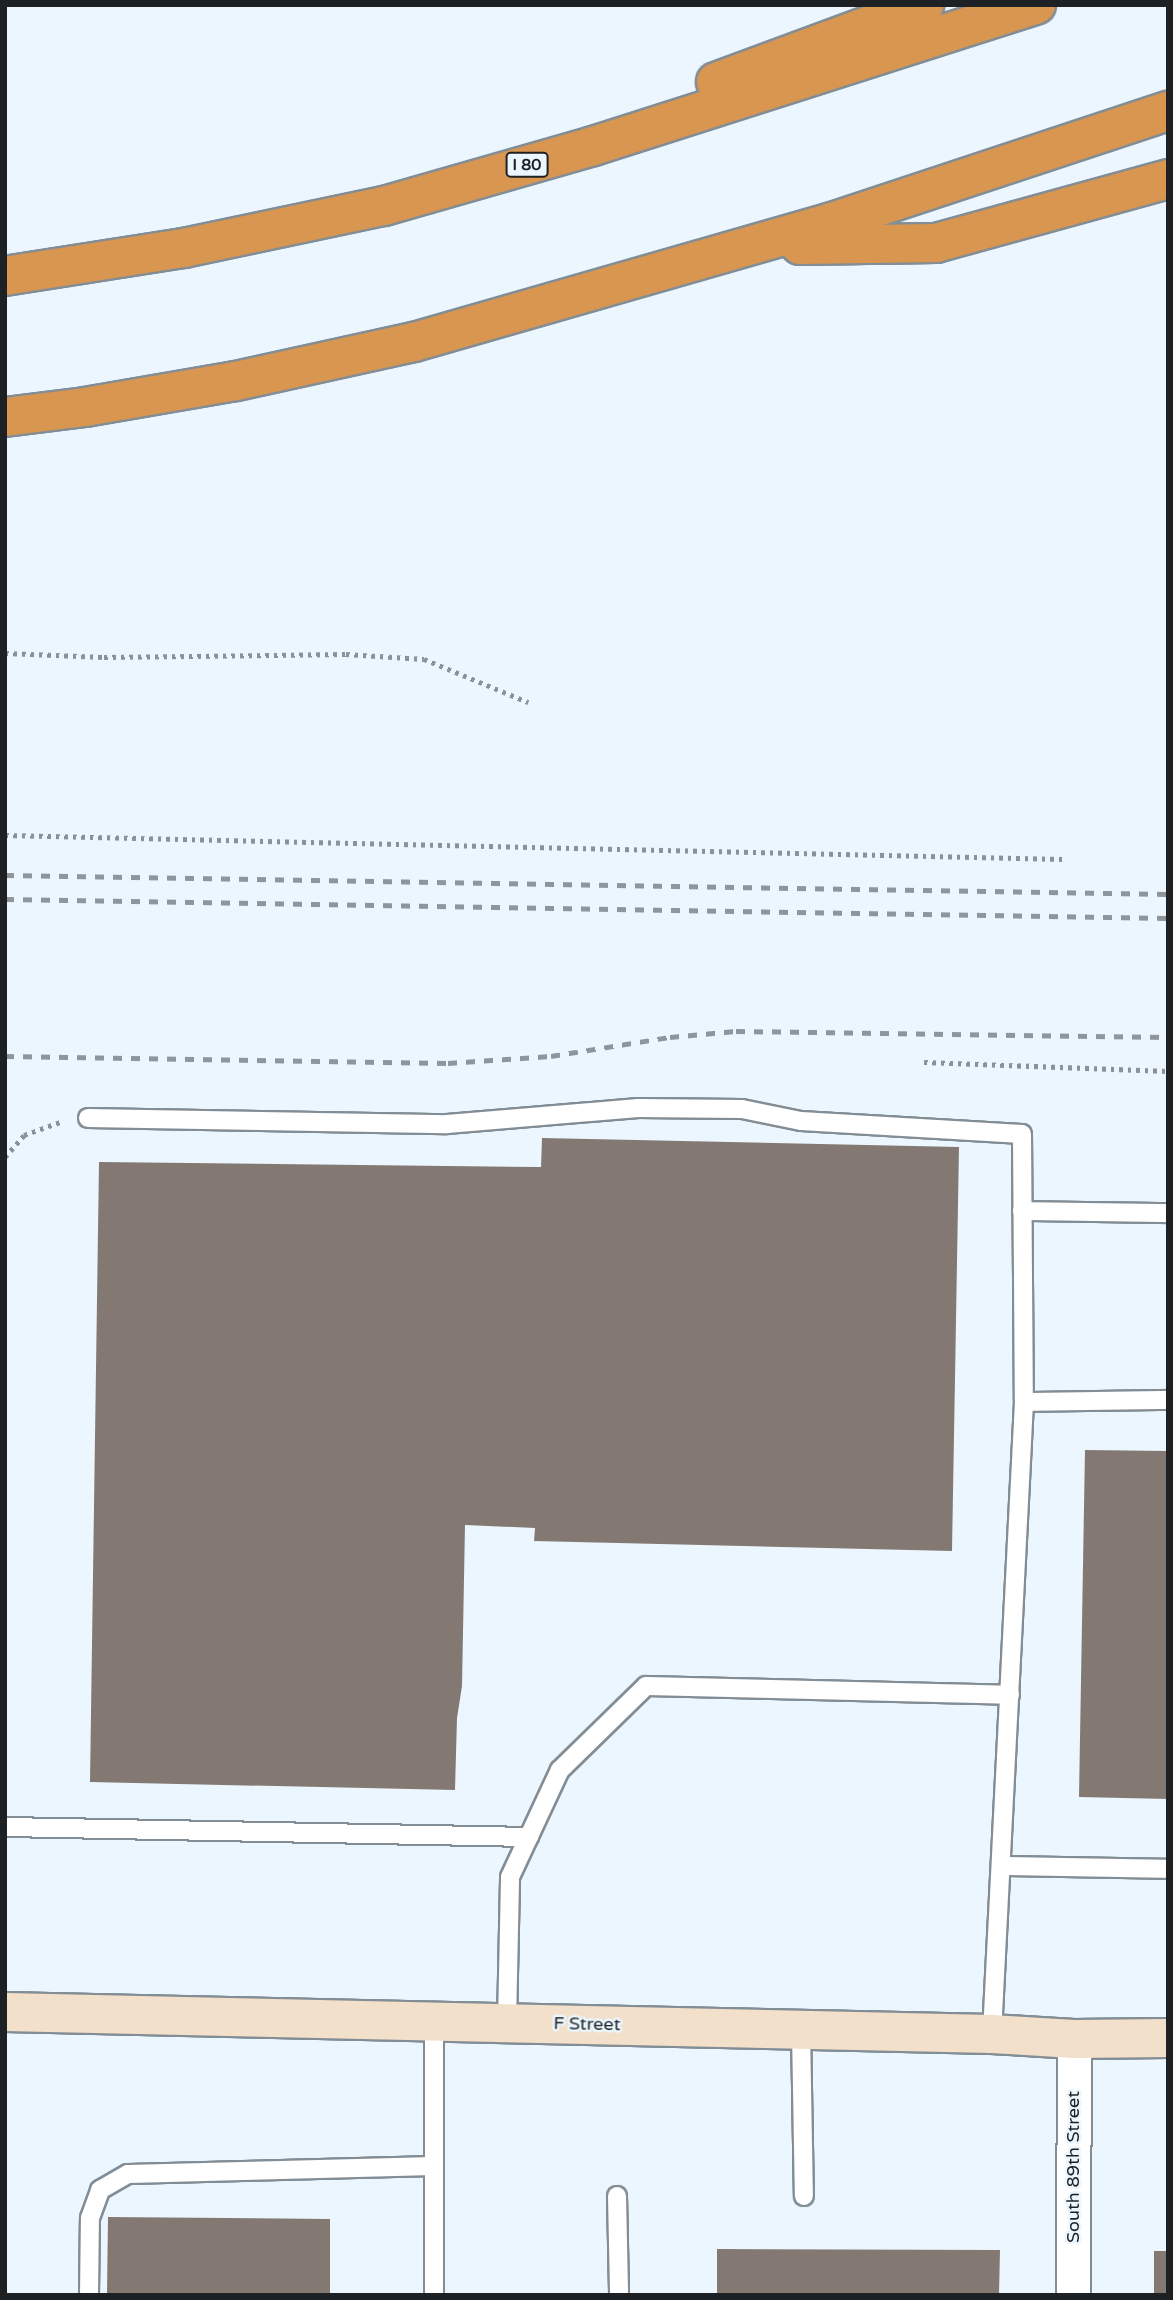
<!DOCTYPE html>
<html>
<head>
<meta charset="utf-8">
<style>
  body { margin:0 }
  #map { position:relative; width:1173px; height:2300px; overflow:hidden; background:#ebf6fe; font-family:"Varela Round",sans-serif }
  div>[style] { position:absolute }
  .building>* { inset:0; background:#837972 }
  .path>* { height:4.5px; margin-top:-2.25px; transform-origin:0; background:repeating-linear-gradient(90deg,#8a9197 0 3.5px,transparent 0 8.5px) }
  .roads { filter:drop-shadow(2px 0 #838d95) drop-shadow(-2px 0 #838d95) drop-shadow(0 2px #838d95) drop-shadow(0 -2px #838d95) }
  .lane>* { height:18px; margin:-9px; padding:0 9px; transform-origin:9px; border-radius:9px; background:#fff }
  .street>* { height:33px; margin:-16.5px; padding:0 16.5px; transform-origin:16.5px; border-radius:16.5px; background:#fff }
  .secondary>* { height:38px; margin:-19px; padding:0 19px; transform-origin:19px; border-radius:19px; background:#f3e0cb }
  .highway>* { height:38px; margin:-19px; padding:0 19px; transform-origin:19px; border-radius:19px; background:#d89651 }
  .rail>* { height:5px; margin-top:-2.5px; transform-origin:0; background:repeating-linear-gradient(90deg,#8e969b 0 9px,transparent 0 18px) }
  span { translate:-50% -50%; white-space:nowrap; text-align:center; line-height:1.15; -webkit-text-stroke:5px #ebf6fe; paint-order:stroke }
  .shield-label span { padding:2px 5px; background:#ebf6fe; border:2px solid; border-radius:5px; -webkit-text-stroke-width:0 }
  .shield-label { font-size:16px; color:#1e2124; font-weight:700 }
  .street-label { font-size:18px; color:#1e2124 }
  .frame { position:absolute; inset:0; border:7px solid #1e2124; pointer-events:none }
</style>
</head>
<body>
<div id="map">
  <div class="building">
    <div style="clip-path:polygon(542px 1138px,959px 1147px,952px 1551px,534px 1541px,535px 1528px,465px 1525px,462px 1686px,457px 1718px,455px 1790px,90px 1782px,99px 1162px,541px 1167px)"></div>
    <div style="clip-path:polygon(1085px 1450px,1168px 1451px,1168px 1799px,1079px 1797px)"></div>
    <div style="clip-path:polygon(108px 2217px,330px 2219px,330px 2295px,107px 2295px)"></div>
    <div style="clip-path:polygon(717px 2249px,1000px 2250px,999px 2295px,717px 2295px)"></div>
    <div style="clip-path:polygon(1154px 2251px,1168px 2251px,1168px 2295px,1154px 2295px)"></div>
  </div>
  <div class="path">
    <div style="left:5px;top:653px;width:99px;rotate:2.3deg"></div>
    <div style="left:104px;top:657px;width:242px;rotate:-0.7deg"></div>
    <div style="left:346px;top:654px;width:78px;rotate:3.7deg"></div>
    <div style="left:424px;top:659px;width:113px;rotate:22.5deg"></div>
    <div style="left:5px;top:835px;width:1058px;rotate:1.3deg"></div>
    <div style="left:924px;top:1062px;width:244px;rotate:2.1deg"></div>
    <div style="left:5px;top:1157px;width:29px;rotate:-49deg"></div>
    <div style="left:24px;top:1135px;width:41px;rotate:-19.7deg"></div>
  </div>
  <div class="roads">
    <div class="lane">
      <div style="left:88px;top:1118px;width:359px;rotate:1deg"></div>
      <div style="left:447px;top:1124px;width:192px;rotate:-4.8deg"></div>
      <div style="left:638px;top:1108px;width:104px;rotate:0.6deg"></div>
      <div style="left:742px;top:1109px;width:60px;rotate:11.5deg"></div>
      <div style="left:801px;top:1121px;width:221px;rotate:3.4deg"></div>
      <div style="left:1022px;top:1134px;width:268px;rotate:89.6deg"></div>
      <div style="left:1024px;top:1402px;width:633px;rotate:92.9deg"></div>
      <div style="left:1022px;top:1211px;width:146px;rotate:0.8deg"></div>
      <div style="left:1024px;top:1402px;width:144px;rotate:-0.8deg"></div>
      <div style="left:5px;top:1827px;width:524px;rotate:1.09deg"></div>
      <div style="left:1001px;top:1866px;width:167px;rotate:1deg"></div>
      <div style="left:434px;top:2021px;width:274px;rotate:90deg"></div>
      <div style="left:507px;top:2023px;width:146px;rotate:-88.8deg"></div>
      <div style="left:510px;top:1877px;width:118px;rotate:-65deg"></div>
      <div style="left:560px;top:1770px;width:120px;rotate:-44.3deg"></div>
      <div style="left:646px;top:1686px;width:364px;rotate:1.4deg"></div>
      <div style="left:801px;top:2030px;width:166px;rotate:89deg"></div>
      <div style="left:617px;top:2196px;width:99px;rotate:88.8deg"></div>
      <div style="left:89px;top:2295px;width:77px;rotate:-89.3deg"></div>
      <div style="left:90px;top:2218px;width:30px;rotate:-70deg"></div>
      <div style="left:100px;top:2190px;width:32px;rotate:-30deg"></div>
      <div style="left:128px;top:2174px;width:306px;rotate:-1.5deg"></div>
    </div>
    <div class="street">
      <div style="left:1073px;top:2295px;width:256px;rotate:-89.8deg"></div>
    </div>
    <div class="secondary">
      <div style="left:5px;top:2012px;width:987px;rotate:1.28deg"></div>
      <div style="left:992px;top:2034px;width:82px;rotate:3.5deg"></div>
      <div style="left:1074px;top:2039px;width:94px;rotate:-0.6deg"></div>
    </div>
    <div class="highway">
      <div style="left:716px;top:82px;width:222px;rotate:-20.3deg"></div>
      <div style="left:800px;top:245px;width:136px;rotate:-0.8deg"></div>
      <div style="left:936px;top:243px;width:241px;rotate:-15.4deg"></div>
      <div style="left:5px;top:276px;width:181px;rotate:-8.9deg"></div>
      <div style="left:184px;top:248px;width:204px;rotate:-11.9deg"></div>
      <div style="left:384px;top:206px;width:217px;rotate:-16deg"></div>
      <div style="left:593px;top:146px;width:465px;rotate:-17.7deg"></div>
      <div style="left:5px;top:417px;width:81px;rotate:-7.1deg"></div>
      <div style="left:85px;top:407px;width:153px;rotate:-9.8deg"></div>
      <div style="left:236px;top:381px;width:182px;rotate:-12.4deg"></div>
      <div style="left:414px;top:342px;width:435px;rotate:-16deg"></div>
      <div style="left:832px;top:222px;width:354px;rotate:-18.3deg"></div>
    </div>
  </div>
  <div class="rail">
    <div style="left:5px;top:875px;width:1163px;rotate:0.94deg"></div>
    <div style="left:5px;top:899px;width:1163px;rotate:0.94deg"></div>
    <div style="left:5px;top:1056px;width:443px;rotate:0.9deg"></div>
    <div style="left:448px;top:1063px;width:103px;rotate:-3.9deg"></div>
    <div style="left:551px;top:1056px;width:121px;rotate:-9.1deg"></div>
    <div style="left:670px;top:1037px;width:66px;rotate:-5.2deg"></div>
    <div style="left:736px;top:1031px;width:432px;rotate:0.8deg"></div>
  </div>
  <div class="shield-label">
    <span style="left:527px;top:165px">I 80</span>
  </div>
  <div class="street-label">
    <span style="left:587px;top:2024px;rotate:1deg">F Street</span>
    <span style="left:1073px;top:2167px;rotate:-90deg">South 89th Street</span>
  </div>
  <div class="frame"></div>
</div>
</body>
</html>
